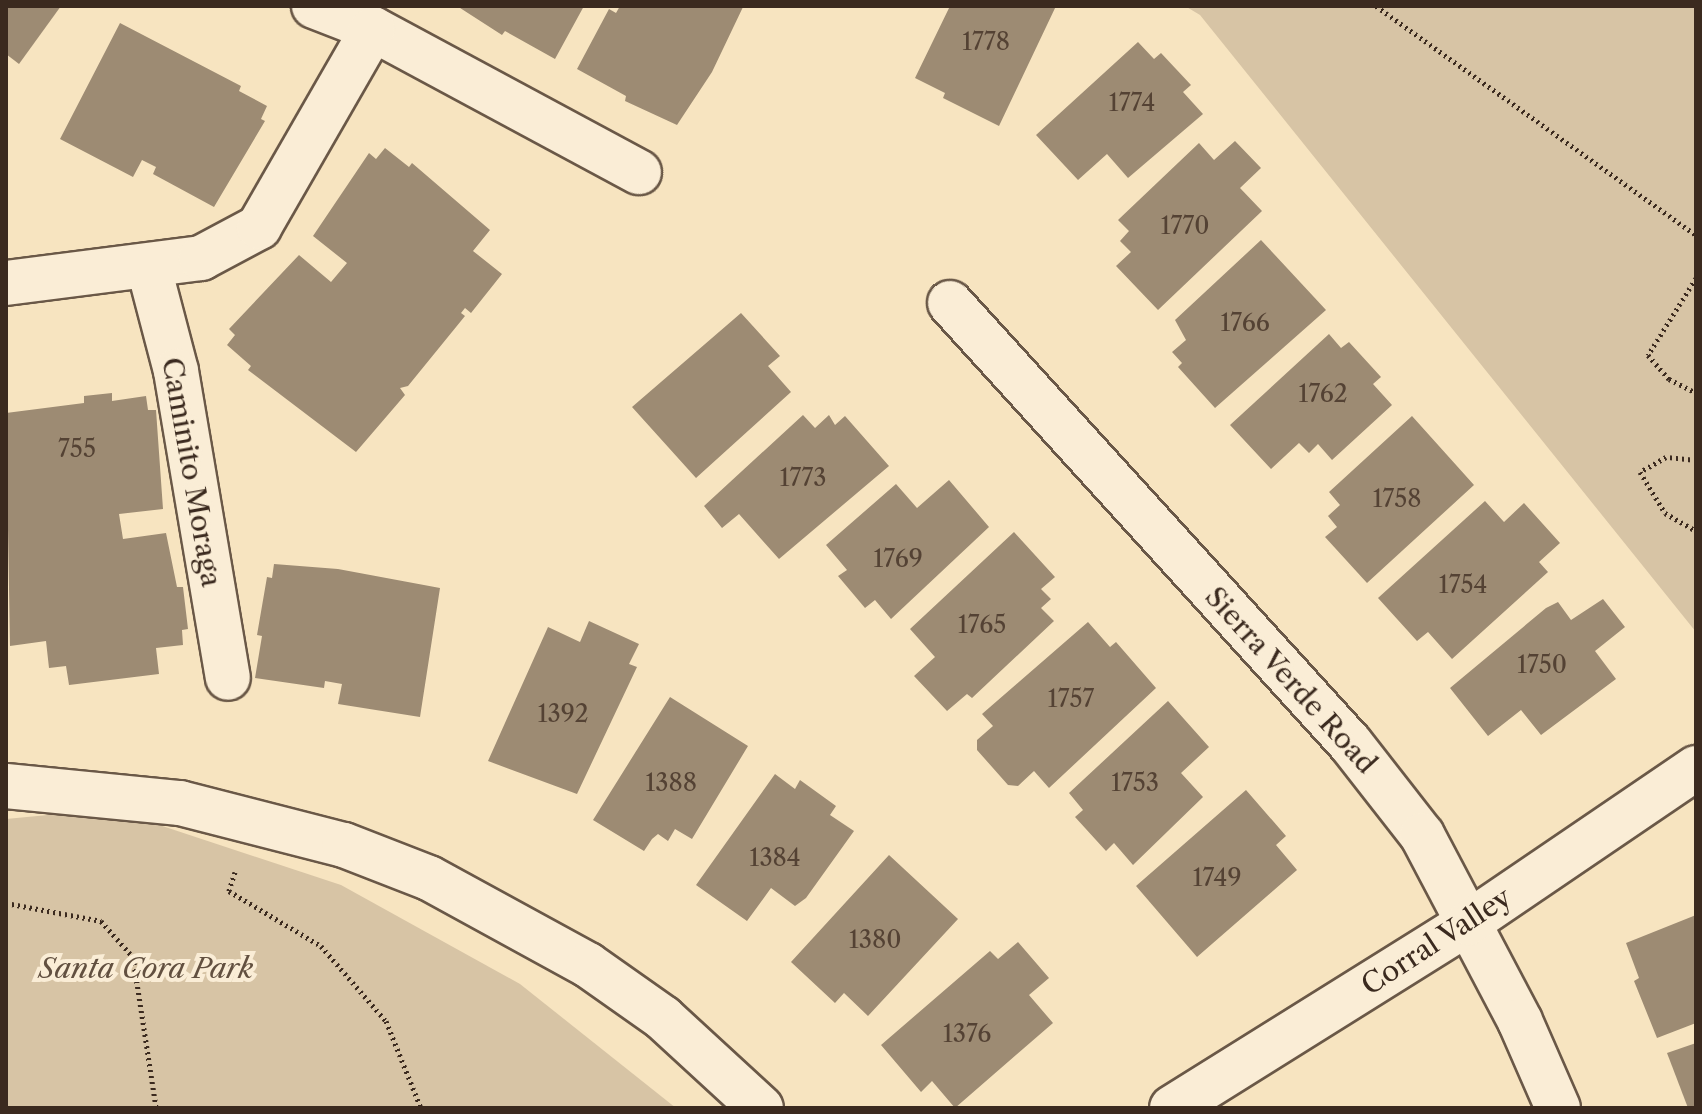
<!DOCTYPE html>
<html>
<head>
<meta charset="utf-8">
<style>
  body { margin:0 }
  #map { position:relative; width:1702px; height:1114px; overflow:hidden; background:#f7e4c0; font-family:"Libre Caslon Text",serif }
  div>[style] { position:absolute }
  .green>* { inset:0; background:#d7c4a5 }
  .building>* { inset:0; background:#9d8b73 }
  .path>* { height:5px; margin-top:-2.5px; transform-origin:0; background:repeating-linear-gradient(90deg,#3b2a1f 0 2px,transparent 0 6px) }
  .roads { filter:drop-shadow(2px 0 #6a5847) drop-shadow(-2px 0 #6a5847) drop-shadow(0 2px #6a5847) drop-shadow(0 -2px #6a5847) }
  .minor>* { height:44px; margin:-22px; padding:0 22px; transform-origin:22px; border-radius:22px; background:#faedd6 }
  .tertiary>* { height:44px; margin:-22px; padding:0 22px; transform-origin:22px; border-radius:22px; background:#faedd6 }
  span { translate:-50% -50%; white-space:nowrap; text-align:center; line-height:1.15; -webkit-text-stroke:8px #faedd6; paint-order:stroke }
  .number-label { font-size:24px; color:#544234 }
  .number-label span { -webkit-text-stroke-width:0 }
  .street-label { font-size:28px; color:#3b2a1f }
  .park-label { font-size:28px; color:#625040; font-style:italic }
  .frame { position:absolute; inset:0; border:8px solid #3b2a1f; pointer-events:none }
</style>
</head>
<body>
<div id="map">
  <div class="green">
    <div style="clip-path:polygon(1185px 6px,1696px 6px,1696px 632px,1200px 15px)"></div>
    <div style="clip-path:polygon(111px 809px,341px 885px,520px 984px,676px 1108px,6px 1108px,6px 819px)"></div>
  </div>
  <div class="building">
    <div style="clip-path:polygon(6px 6px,61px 6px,19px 64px,6px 54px)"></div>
    <div style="clip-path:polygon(457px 6px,584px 6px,555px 59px,505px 31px,502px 35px)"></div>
    <div style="clip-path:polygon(620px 6px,743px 7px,712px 72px,677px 125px,625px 101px,626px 96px,577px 69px,609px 9px,616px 13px)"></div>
    <div style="clip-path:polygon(950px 6px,1056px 6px,999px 126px,943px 98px,945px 93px,915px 78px)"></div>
    <div style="clip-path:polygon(120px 23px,241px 86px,239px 91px,267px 106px,261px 119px,265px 121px,214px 207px,153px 174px,156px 167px,142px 160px,133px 177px,60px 139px)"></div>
    <div style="clip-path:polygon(1138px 42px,1154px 59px,1161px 53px,1191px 85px,1183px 92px,1203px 114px,1128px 178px,1107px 154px,1078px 180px,1036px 135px)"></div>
    <div style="clip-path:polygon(1235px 141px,1261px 168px,1240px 188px,1262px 211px,1158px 310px,1116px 266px,1131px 252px,1120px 241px,1129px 231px,1118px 220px,1199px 143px,1214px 160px)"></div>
    <div style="clip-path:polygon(385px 148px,409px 167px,412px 163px,490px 230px,473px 251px,502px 274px,471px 313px,465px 308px,461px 313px,465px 316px,408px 386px,400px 388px,405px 395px,356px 452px,248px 370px,251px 366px,227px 345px,235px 335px,229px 329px,299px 255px,331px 282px,347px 263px,313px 236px,369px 153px,376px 159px)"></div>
    <div style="clip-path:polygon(1261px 240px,1326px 310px,1215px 408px,1178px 367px,1182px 363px,1172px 352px,1186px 340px,1175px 320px)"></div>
    <div style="clip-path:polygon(741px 313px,780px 356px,768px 366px,791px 392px,696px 478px,632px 407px)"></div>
    <div style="clip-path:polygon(1329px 334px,1341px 348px,1349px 342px,1381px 377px,1373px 384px,1392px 405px,1332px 460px,1318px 444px,1309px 453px,1299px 443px,1271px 469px,1230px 425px)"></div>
    <div style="clip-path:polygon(112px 393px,112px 401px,146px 396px,148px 410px,156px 410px,163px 509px,119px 514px,123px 539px,166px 533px,177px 587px,183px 587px,188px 629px,182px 630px,183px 645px,156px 648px,159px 674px,69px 685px,66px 666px,49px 668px,46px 641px,10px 646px,6px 413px,84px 403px,84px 396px)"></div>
    <div style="clip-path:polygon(803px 415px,815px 428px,829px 415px,835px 425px,845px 416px,889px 466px,779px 559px,739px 514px,722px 528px,704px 506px)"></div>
    <div style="clip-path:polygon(1412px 416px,1474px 485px,1367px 583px,1325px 537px,1337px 527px,1328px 516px,1340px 505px,1329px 492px)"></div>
    <div style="clip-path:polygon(949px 480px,989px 527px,891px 619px,875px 600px,865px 608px,838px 576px,847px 570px,826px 545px,896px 484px,917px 508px)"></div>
    <div style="clip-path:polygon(1485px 501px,1504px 522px,1524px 503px,1560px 543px,1539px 562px,1548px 572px,1452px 659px,1428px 632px,1417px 641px,1378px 598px)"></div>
    <div style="clip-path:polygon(1014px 532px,1055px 577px,1041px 589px,1051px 599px,1041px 608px,1054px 621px,972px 698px,967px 694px,947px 711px,914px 676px,935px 657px,910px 629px)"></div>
    <div style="clip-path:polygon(274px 564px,338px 569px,440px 588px,420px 717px,338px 704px,342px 684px,325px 681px,324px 688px,255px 678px,262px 636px,257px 635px,267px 577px,272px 578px)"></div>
    <div style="clip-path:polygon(1603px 599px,1625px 627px,1595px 651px,1616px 679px,1541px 735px,1521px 710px,1488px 736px,1450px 688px,1546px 608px,1558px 602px,1571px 620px)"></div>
    <div style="clip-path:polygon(589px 621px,639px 644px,629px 664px,637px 667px,577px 794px,488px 761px,548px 627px,580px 642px)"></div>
    <div style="clip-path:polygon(1088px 622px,1110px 647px,1116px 642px,1156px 688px,1049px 788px,1034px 771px,1018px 786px,1008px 785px,977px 750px,977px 740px,993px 726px,982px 714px)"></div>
    <div style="clip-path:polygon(670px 697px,748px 746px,692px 839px,675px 829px,668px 841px,658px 834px,652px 839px,644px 851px,593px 820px)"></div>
    <div style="clip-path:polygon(1168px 701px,1209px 747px,1181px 773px,1203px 797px,1133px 865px,1114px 843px,1106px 851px,1075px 817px,1083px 810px,1069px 793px)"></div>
    <div style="clip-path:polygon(775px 774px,795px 789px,800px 780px,836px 806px,830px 815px,854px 831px,806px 898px,795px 906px,771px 888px,747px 921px,696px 885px)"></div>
    <div style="clip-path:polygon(1246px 790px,1286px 836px,1276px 845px,1297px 870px,1197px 957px,1136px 886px)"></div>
    <div style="clip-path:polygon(889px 855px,958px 919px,868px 1016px,844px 993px,835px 1003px,791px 962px)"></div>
    <div style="clip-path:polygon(1696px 915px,1696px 1023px,1657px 1038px,1634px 981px,1639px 978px,1626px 943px)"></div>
    <div style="clip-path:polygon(1018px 942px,1049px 978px,1029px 995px,1053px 1023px,955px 1108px,932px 1081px,921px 1092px,881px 1045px,990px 951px,998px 959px)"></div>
    <div style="clip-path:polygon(1696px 1043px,1696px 1108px,1688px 1108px,1667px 1053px)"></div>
  </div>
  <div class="path">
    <div style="left:1376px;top:6px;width:393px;rotate:35.6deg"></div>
    <div style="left:1696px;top:278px;width:91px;rotate:121.9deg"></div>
    <div style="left:1648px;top:355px;width:32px;rotate:49deg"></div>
    <div style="left:1669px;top:379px;width:30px;rotate:27deg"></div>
    <div style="left:1696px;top:460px;width:30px;rotate:-174deg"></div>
    <div style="left:1666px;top:457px;width:30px;rotate:150deg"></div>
    <div style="left:1640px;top:472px;width:48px;rotate:58.6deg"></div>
    <div style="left:1665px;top:513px;width:36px;rotate:30deg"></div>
    <div style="left:235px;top:872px;width:20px;rotate:108deg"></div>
    <div style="left:229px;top:891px;width:107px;rotate:30.9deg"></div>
    <div style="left:321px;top:946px;width:99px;rotate:49.1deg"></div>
    <div style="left:386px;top:1021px;width:94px;rotate:68.1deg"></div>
    <div style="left:6px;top:903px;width:97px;rotate:10.7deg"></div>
    <div style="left:101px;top:921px;width:48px;rotate:48.4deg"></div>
    <div style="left:133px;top:957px;width:153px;rotate:81.3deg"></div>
  </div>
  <div class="roads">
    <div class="minor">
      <div style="left:314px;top:6px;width:63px;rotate:21.3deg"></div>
      <div style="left:373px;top:29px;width:302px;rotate:28.3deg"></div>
      <div style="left:149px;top:268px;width:106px;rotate:75.3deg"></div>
      <div style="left:176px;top:371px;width:311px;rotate:80.4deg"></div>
      <div style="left:6px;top:283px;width:197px;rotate:-7.3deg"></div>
      <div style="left:201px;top:258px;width:66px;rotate:-28.1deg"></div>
      <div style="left:259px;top:227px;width:228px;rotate:-60.1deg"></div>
      <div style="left:950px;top:303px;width:595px;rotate:47.73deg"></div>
      <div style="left:1350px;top:743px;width:117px;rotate:52deg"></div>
      <div style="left:1422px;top:835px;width:210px;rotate:62.2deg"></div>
      <div style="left:1520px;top:1021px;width:95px;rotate:66.4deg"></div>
      <div style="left:1172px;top:1108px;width:349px;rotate:-32deg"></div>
      <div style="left:1468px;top:923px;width:276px;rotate:-34.2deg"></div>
    </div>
    <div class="tertiary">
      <div style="left:6px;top:786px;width:175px;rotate:5.6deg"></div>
      <div style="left:180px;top:803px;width:169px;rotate:14.4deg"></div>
      <div style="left:344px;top:845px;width:91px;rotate:21.2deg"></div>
      <div style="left:429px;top:878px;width:181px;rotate:28.7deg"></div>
      <div style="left:588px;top:965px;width:92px;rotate:35.2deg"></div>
      <div style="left:663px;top:1018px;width:133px;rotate:42.6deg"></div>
    </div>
  </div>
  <div class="number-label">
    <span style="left:986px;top:42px">1778</span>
    <span style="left:1132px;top:103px">1774</span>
    <span style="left:1185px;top:226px">1770</span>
    <span style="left:1245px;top:323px">1766</span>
    <span style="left:1323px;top:394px">1762</span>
    <span style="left:77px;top:449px">755</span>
    <span style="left:803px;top:478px">1773</span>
    <span style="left:1397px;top:499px">1758</span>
    <span style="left:898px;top:559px">1769</span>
    <span style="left:1463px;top:585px">1754</span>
    <span style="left:982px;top:625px">1765</span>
    <span style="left:1542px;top:665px">1750</span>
    <span style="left:1071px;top:699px">1757</span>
    <span style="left:563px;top:714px">1392</span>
    <span style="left:671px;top:783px">1388</span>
    <span style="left:1135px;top:783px">1753</span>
    <span style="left:775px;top:858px">1384</span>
    <span style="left:1217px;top:878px">1749</span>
    <span style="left:875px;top:940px">1380</span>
    <span style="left:967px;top:1034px">1376</span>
  </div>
  <div class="street-label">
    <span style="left:192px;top:472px;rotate:80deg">Caminito Moraga</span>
    <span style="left:1291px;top:680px;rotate:48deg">Sierra Verde Road</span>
    <span style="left:1436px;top:941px;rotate:-33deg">Corral Valley</span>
  </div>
  <div class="park-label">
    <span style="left:146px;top:968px">Santa Cora Park</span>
  </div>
  <div class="frame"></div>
</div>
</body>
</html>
